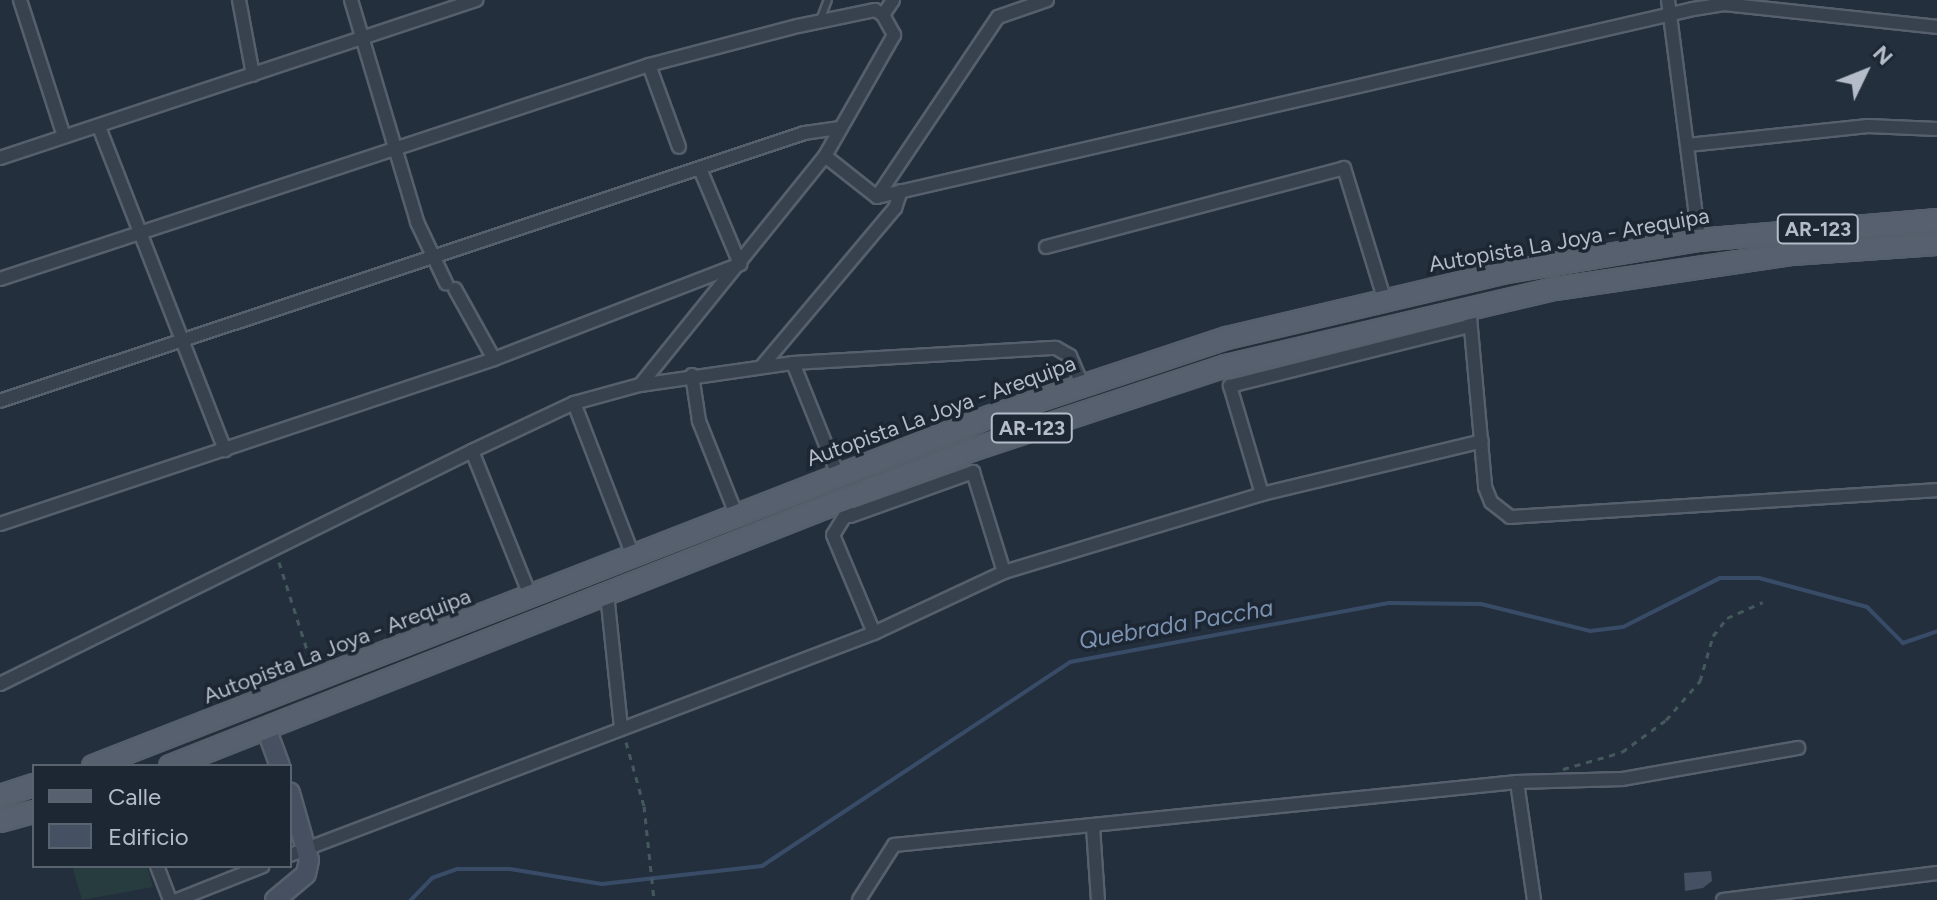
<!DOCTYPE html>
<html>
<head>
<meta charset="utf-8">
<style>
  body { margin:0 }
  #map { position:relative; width:1937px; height:900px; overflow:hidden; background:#242f3e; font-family:Figtree,sans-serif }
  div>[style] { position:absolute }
  .green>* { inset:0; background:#263c3f }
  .stream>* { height:4px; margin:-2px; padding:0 2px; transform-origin:2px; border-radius:2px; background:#394c67 }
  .building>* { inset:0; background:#455162 }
  .path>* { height:3px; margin-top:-1.5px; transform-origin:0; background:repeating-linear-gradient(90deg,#44595c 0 6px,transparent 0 12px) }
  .roads { filter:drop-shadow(2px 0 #565f6c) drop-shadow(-2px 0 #565f6c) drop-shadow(0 2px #565f6c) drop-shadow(0 -2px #565f6c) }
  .lane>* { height:6px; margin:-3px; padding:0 3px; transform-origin:3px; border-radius:3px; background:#38414e }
  .street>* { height:12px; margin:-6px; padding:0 6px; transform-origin:6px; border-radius:6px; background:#38414e }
  .secondary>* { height:18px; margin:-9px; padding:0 9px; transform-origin:9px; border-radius:9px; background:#465061 }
  .primary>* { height:20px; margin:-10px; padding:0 10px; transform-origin:10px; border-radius:10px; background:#56606e }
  span { translate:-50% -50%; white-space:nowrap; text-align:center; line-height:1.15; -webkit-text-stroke:7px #1d2633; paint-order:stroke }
  .shield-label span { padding:2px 6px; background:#1d2633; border:2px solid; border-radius:6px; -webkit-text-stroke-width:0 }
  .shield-label { font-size:20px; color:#b4bcc9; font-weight:700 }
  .street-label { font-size:22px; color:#b4bcc9 }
  .water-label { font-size:24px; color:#7c92b1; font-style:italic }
  .legend { position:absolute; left:32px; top:764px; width:260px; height:104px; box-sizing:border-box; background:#1d2633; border:2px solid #59626f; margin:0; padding:10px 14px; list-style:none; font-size:24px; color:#b4bcc9 }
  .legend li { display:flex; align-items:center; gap:16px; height:40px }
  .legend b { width:40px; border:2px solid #59626f }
  .north { position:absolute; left:1825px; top:32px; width:80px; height:80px; -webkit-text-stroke:6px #1d2633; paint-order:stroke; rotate:47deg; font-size:22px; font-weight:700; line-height:32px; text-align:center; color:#b4bcc9 }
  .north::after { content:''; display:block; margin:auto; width:28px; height:36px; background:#b4bcc9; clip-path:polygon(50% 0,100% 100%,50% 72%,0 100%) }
</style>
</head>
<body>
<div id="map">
  <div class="green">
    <div style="clip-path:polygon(72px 866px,147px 866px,153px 887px,82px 900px)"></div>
  </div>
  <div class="stream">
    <div style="left:411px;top:900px;width:30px;rotate:-46deg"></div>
    <div style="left:432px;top:878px;width:27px;rotate:-20deg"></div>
    <div style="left:457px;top:869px;width:53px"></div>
    <div style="left:510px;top:869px;width:93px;rotate:9.3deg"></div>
    <div style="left:602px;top:884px;width:161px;rotate:-6.4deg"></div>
    <div style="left:762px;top:866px;width:369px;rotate:-33.5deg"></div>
    <div style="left:1070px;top:662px;width:324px;rotate:-10.5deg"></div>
    <div style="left:1389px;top:603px;width:92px;rotate:0.6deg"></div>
    <div style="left:1481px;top:604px;width:112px;rotate:13.9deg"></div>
    <div style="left:1590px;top:631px;width:33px;rotate:-7deg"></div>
    <div style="left:1623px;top:627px;width:109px;rotate:-26.8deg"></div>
    <div style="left:1720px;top:578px;width:39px"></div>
    <div style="left:1759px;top:578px;width:112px;rotate:15deg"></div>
    <div style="left:1867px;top:607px;width:51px;rotate:45deg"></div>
    <div style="left:1903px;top:643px;width:36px;rotate:-19deg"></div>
  </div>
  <div class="building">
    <div style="clip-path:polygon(1711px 871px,1712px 881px,1703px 888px,1685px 891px,1684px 873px)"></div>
  </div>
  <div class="path">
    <div style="left:279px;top:562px;width:105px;rotate:72.3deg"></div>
    <div style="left:626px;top:742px;width:66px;rotate:74.3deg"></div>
    <div style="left:644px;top:806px;width:95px;rotate:83.9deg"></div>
    <div style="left:1563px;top:769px;width:61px;rotate:-16.1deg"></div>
    <div style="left:1622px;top:752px;width:54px;rotate:-36deg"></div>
    <div style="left:1666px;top:720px;width:52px;rotate:-48.9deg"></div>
    <div style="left:1700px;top:681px;width:47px;rotate:-73.9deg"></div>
    <div style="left:1713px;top:636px;width:23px;rotate:-52deg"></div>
    <div style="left:1727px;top:618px;width:39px;rotate:-24deg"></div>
  </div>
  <div class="roads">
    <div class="lane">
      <div style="left:819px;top:23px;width:25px;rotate:-69deg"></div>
    </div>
    <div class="street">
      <div style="left:20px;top:0;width:143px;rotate:72.1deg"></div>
      <div style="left:239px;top:0;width:76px;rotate:79.4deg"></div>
      <div style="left:351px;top:0;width:232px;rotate:73.4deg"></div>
      <div style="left:417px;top:222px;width:68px;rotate:64.6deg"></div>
      <div style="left:1668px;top:0;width:242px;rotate:82.6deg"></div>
      <div style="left:883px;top:15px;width:18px;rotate:-56deg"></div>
      <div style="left:649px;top:65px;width:87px;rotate:69.9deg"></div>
      <div style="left:99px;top:127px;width:347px;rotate:68.7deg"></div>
      <div style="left:1688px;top:145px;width:181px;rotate:-6deg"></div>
      <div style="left:1868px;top:126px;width:69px;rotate:2.5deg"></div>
      <div style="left:825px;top:156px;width:66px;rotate:38.3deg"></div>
      <div style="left:0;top:158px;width:502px;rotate:-18.36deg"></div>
      <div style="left:877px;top:197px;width:837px;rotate:-12.97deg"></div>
      <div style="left:1693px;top:9px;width:30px;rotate:-9deg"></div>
      <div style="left:1723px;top:4px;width:215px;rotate:6.1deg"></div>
      <div style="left:877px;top:197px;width:217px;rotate:-56.1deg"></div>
      <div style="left:998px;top:17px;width:52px;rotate:-19.1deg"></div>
      <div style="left:1046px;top:247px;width:308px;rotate:-14.8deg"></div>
      <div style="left:1344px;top:168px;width:136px;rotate:72.9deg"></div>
      <div style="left:0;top:279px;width:683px;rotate:-18.25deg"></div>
      <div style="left:649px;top:65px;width:154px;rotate:-14.7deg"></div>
      <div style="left:798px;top:26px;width:79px;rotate:-11.7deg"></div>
      <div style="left:875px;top:10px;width:9px;rotate:32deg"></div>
      <div style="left:883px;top:15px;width:23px;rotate:61deg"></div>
      <div style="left:894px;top:35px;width:139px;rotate:119.7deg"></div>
      <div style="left:825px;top:156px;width:294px;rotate:128.9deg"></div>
      <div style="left:455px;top:289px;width:80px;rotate:60.9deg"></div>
      <div style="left:1469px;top:306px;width:182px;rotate:84.9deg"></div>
      <div style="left:1485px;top:487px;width:16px;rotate:68deg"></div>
      <div style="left:1491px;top:502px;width:24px;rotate:38deg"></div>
      <div style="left:1510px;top:517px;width:428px;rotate:-3.6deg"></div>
      <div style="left:793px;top:363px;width:121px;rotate:68.1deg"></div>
      <div style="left:762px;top:366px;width:207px;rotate:-49.9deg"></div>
      <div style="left:895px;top:208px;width:18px;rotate:-71deg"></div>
      <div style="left:692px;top:375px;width:47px;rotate:81.3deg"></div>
      <div style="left:699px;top:421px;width:100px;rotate:68.3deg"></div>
      <div style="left:0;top:401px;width:847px;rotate:-18.43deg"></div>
      <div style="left:804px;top:133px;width:36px;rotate:-8deg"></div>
      <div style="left:574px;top:403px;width:164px;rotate:68.9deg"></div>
      <div style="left:472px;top:451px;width:155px;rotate:68.1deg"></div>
      <div style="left:1262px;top:494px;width:113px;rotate:-106.5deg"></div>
      <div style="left:1230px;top:386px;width:246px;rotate:-14.1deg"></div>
      <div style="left:848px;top:511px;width:28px;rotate:122deg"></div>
      <div style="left:833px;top:535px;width:106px;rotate:67.3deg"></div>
      <div style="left:850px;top:516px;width:131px;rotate:-19.7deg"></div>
      <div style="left:973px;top:472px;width:105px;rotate:72.8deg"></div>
      <div style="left:0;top:524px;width:521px;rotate:-18.47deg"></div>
      <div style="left:494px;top:359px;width:264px;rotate:-21.1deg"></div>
      <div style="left:740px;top:264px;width:101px;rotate:-112.8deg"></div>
      <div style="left:607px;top:594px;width:134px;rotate:84deg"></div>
      <div style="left:0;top:684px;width:526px;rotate:-26.27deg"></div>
      <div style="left:472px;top:451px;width:113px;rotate:-25.2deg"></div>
      <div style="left:574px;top:403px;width:68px;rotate:-15.3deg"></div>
      <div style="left:640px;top:385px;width:155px;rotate:-8.2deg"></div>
      <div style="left:793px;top:363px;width:263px;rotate:-3.3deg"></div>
      <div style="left:1056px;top:348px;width:16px;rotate:30deg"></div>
      <div style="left:1070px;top:356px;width:30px;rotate:67deg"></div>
      <div style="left:1517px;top:782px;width:119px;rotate:81.8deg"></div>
      <div style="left:1093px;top:827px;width:73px;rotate:86.1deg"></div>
      <div style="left:290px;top:855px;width:625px;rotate:-20.81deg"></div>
      <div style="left:874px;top:633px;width:144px;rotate:-25.1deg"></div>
      <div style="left:1004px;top:572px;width:270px;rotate:-16.8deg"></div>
      <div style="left:1262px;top:494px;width:226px;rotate:-13.5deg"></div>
      <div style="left:157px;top:866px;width:36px;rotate:69deg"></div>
      <div style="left:177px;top:900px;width:92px;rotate:-21.6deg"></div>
      <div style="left:859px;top:900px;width:65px;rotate:-57.5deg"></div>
      <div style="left:894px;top:845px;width:626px;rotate:-5.77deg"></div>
      <div style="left:1517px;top:782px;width:105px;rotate:-1.6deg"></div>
      <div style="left:1622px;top:779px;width:179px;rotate:-10deg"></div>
      <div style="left:1723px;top:900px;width:216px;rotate:-7.2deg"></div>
    </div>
    <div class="secondary">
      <div style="left:266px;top:728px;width:40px;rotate:69.8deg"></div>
      <div style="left:275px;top:900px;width:40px;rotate:-40deg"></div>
      <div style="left:306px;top:874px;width:14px;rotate:-78deg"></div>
      <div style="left:309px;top:860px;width:70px;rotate:-105.8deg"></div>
    </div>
    <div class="primary">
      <div style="left:93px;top:766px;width:962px;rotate:-21.28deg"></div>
      <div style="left:989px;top:417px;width:251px;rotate:-18.4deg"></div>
      <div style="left:1227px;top:338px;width:288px;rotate:-13.3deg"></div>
      <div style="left:1507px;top:272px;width:195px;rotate:-9.5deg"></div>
      <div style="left:1699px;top:240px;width:239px;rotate:-4.8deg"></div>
      <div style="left:170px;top:766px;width:862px;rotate:-21.51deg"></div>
      <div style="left:972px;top:450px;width:268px;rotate:-18.3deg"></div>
      <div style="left:1226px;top:366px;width:338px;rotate:-13.2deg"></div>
      <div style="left:1555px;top:289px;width:240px;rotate:-8.4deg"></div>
      <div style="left:1792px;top:254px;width:145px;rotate:-3.9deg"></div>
      <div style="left:0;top:796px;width:36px;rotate:-18deg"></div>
      <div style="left:0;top:821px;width:35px;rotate:-15deg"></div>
    </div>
  </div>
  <div class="shield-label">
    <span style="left:1818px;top:229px">AR-123</span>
    <span style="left:1032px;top:428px">AR-123</span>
  </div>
  <div class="street-label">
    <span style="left:1569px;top:240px;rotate:-10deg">Autopista La Joya - Arequipa</span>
    <span style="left:941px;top:411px;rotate:-20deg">Autopista La Joya - Arequipa</span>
    <span style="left:337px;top:646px;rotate:-21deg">Autopista La Joya - Arequipa</span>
  </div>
  <div class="water-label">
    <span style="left:1176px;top:624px;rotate:-10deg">Quebrada Paccha</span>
  </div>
  <ul class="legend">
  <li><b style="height:10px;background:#56606e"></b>Calle</li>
  <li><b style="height:22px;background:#455162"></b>Edificio</li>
  </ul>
  <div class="north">N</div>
</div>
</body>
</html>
